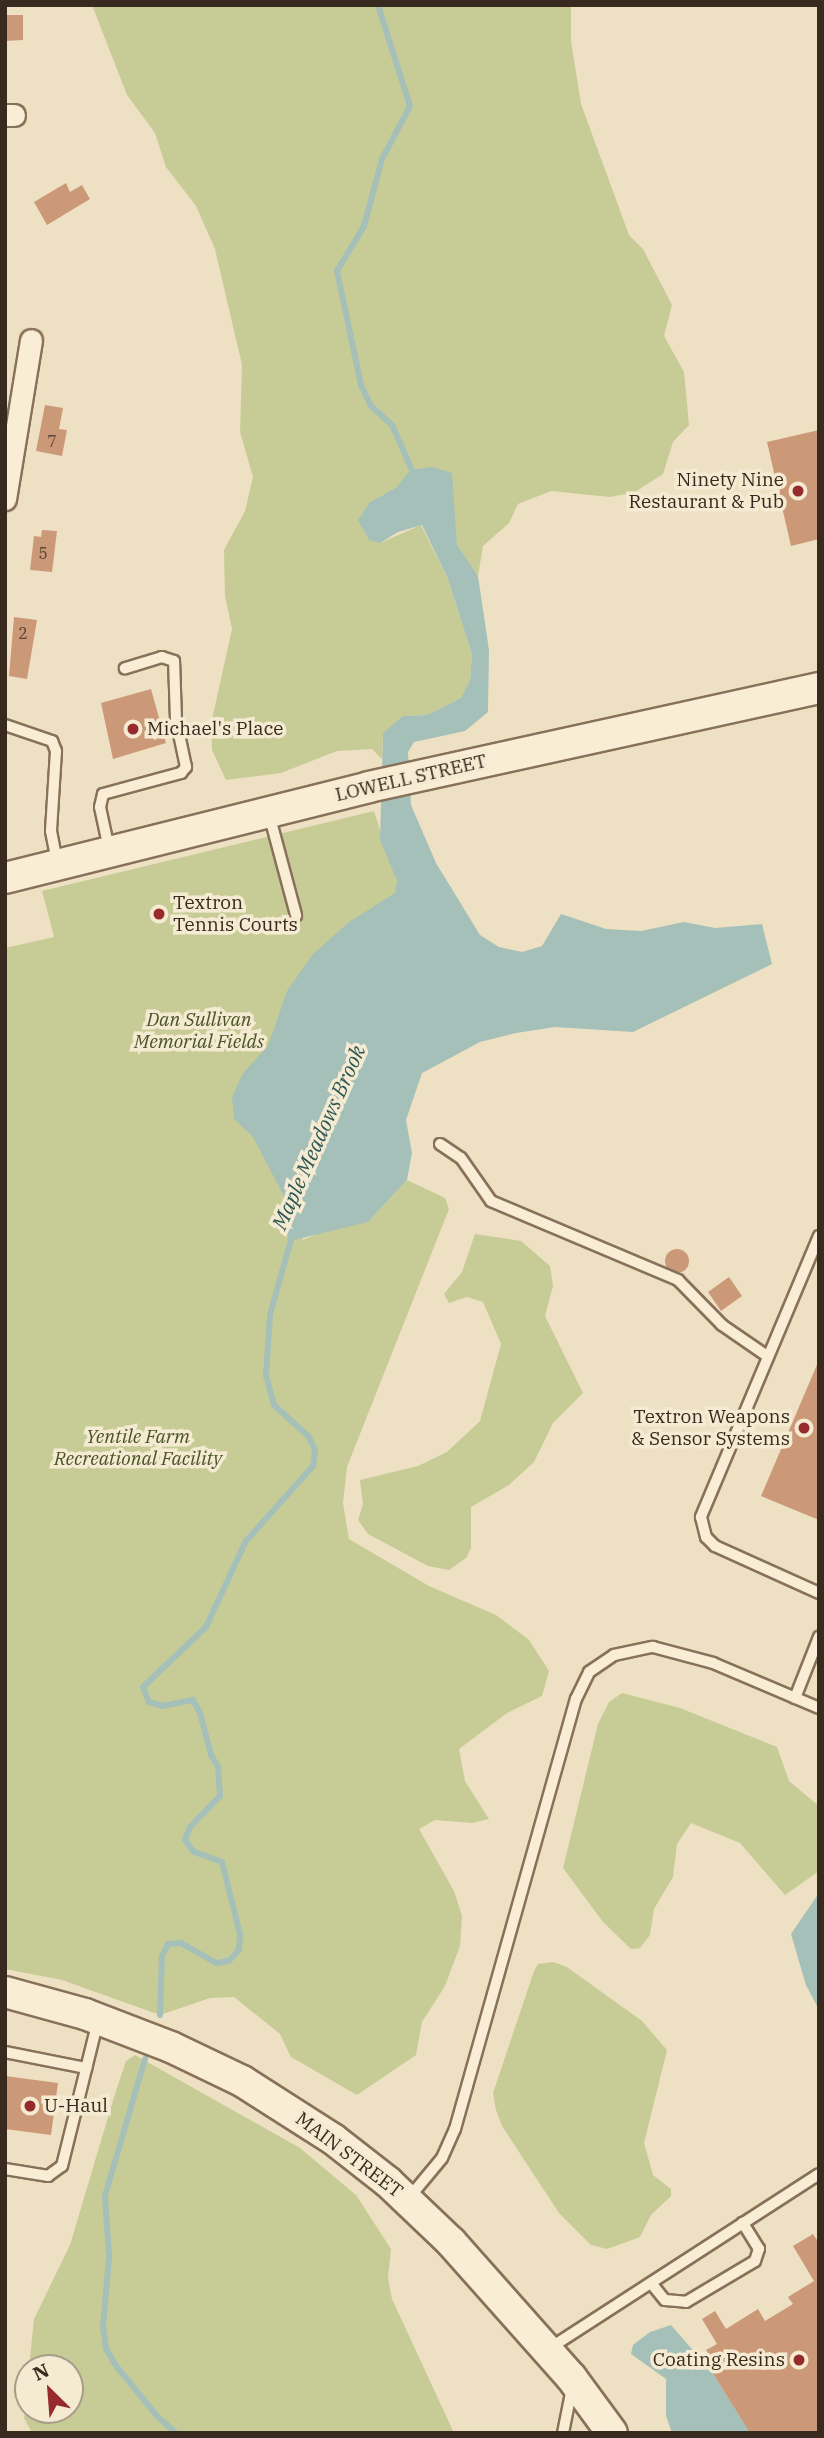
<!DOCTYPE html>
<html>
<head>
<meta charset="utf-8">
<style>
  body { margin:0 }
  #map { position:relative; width:824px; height:2438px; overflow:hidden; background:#eee0c2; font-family:"IBM Plex Serif",serif }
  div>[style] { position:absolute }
  .green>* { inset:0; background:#c7cc96 }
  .water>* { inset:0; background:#a5c0b8 }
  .stream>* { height:6px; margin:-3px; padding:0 3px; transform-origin:3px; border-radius:3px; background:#a5c0b8 }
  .building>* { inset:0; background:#cc9978 }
  .round { border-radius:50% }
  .roads { filter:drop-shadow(2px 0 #88715a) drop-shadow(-2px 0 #88715a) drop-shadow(0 2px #88715a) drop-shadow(0 -2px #88715a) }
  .lane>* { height:10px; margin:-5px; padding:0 5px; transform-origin:5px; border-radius:5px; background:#f9edd6 }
  .street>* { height:21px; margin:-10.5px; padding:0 10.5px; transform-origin:10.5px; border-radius:10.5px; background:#f9edd6 }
  .secondary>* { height:30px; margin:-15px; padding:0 15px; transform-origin:15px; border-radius:15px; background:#f9edd6 }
  .dots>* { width:19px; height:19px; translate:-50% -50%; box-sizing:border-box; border:4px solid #f5ead2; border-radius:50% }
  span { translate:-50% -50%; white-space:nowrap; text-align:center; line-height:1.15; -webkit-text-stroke:7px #f5ead2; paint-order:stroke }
  .number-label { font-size:16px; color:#5d4634 }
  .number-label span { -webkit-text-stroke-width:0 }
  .poi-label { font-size:19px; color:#382a1e }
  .right { translate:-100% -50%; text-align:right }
  .left { translate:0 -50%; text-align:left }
  .street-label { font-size:19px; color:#382a1e }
  .park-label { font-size:19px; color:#495424; font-style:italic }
  .water-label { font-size:21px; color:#2d5754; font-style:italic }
  .frame { position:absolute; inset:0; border:7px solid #382a1e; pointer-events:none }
  .north { position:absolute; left:14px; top:2354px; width:70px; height:70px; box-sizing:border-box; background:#f5ead2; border:2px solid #a99d8a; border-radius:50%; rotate:335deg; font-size:19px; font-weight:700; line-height:28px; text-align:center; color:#382a1e }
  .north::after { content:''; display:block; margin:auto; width:24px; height:32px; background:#962a2d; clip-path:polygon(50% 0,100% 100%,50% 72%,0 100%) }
</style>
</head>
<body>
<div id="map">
  <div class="green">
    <div style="clip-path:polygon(92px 5px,571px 5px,571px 41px,581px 104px,629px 235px,643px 249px,672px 305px,664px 336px,684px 372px,689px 425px,673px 442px,663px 474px,635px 492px,610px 497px,551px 491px,518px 504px,509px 523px,483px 546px,478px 576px,457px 546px,453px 519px,397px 487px,370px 502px,380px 543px,421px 525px,448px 579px,472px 655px,470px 680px,461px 698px,427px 715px,404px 716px,383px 733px,382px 759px,372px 749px,337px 751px,281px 773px,226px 780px,212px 750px,211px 724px,232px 629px,225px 596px,224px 550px,245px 511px,253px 477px,240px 432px,242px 365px,215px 249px,196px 206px,166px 167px,155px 133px,127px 95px)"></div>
    <div style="clip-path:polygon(374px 811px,423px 962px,302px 1240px,341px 1225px,368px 1222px,407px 1180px,445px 1198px,449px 1209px,347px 1467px,343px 1503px,349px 1539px,429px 1586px,496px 1615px,529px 1640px,549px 1671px,542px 1696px,507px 1713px,459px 1749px,465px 1781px,489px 1819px,472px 1823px,435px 1820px,419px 1829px,454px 1891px,462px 1916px,460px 1946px,445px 1986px,422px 2022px,416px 2055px,357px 2095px,291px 2057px,280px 2034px,234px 1997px,210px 1998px,160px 2015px,62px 1980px,5px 1969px,5px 948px,54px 937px,42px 891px)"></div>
    <div style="clip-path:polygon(475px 1234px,521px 1241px,550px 1266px,553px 1286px,545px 1316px,583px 1393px,553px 1423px,534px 1462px,509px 1485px,471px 1507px,471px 1548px,466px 1558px,449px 1570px,428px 1566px,368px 1534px,358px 1520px,363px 1504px,360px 1480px,418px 1466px,447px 1452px,480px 1421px,501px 1344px,483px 1302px,467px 1297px,449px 1303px,444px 1294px,462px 1272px)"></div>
    <div style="clip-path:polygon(622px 1693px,680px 1708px,777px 1747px,789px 1781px,819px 1806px,819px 1871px,785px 1895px,740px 1843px,691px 1823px,677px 1844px,673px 1877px,654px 1909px,650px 1935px,640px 1948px,631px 1949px,603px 1922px,563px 1868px,598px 1724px,609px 1702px)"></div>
    <div style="clip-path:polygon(553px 1962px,567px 1967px,642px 2021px,667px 2050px,644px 2143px,653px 2175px,671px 2189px,671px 2196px,651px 2215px,640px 2237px,607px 2249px,591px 2245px,559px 2213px,502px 2126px,496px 2110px,493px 2093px,534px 1971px,538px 1964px)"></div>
    <div style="clip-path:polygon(135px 2055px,300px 2148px,356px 2195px,391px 2249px,388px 2278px,392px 2299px,454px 2433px,32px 2433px,24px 2418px,28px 2394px,28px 2410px,70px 2410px,70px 2368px,29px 2368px,34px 2319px,70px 2245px,114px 2097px,126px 2061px)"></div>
  </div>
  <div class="water">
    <div style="clip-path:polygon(432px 467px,452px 473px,457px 545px,478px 576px,489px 650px,488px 712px,465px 731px,414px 742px,408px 752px,411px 805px,436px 863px,480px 935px,499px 947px,522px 952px,542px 946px,561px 914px,606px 929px,641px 931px,684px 922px,715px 928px,762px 924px,772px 964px,633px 1032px,555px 1027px,516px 1033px,480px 1042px,422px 1073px,406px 1120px,412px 1153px,407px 1180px,368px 1222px,290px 1241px,281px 1221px,287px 1202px,253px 1137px,234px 1119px,232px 1097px,243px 1073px,268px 1046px,287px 991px,313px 954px,349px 922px,395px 893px,397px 881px,380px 840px,383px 733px,403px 716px,427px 715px,461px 698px,470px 680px,472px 655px,448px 579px,422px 525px,398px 532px,380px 543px,369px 540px,358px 520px,370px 502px,397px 487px,410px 470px)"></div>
    <div style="clip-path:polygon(819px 1893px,819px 2010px,806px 1985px,791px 1934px)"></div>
    <div style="clip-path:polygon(671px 2325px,712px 2372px,742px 2420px,764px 2424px,749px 2433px,672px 2433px,666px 2416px,666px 2379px,631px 2354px,633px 2345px,650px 2332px)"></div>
  </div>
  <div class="stream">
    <div style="left:378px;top:5px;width:106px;rotate:72.4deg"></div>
    <div style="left:410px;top:106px;width:60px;rotate:117.8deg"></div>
    <div style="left:382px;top:159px;width:69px;rotate:105deg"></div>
    <div style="left:364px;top:226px;width:52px;rotate:121deg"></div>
    <div style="left:337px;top:271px;width:116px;rotate:78.1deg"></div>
    <div style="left:361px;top:385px;width:23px;rotate:65deg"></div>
    <div style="left:371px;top:406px;width:28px;rotate:42deg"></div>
    <div style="left:392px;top:425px;width:57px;rotate:66.1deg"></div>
    <div style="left:160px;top:2015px;width:59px;rotate:-88.1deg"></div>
    <div style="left:162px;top:1956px;width:13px;rotate:-63deg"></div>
    <div style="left:168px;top:1944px;width:13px;rotate:-4deg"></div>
    <div style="left:181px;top:1943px;width:40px;rotate:29.7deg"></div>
    <div style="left:216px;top:1963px;width:13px;rotate:-9deg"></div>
    <div style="left:229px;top:1961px;width:15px;rotate:-48deg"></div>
    <div style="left:239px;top:1950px;width:16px;rotate:-86deg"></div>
    <div style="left:240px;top:1934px;width:74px;rotate:-104deg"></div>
    <div style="left:222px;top:1862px;width:30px;rotate:-160deg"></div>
    <div style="left:194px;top:1852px;width:15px;rotate:-127deg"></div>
    <div style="left:185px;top:1840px;width:14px;rotate:-69deg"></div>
    <div style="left:190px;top:1827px;width:43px;rotate:-45.9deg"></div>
    <div style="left:220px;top:1796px;width:29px;rotate:-94deg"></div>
    <div style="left:218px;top:1767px;width:14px;rotate:-120deg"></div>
    <div style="left:211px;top:1755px;width:43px;rotate:-104.7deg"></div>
    <div style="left:200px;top:1713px;width:15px;rotate:-118deg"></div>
    <div style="left:193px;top:1700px;width:31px;rotate:169deg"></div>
    <div style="left:163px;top:1706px;width:15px;rotate:-164deg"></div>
    <div style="left:149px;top:1702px;width:16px;rotate:-112deg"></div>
    <div style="left:143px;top:1687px;width:87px;rotate:-43.6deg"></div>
    <div style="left:206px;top:1627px;width:95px;rotate:-65.1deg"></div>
    <div style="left:246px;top:1541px;width:101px;rotate:-48.2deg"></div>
    <div style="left:313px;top:1466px;width:16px;rotate:-83deg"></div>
    <div style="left:315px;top:1450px;width:14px;rotate:-115deg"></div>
    <div style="left:309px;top:1437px;width:47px;rotate:-137.6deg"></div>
    <div style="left:274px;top:1405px;width:30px;rotate:-105deg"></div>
    <div style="left:266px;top:1376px;width:61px;rotate:-86.2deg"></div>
    <div style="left:270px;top:1315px;width:82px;rotate:-74.4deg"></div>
    <div style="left:145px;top:2059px;width:143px;rotate:106.3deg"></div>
    <div style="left:105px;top:2196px;width:61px;rotate:86.2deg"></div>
    <div style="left:109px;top:2257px;width:70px;rotate:94.9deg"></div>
    <div style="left:103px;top:2327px;width:22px;rotate:82deg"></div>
    <div style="left:106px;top:2349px;width:21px;rotate:59deg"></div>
    <div style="left:117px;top:2367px;width:63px;rotate:50.8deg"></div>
    <div style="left:157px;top:2416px;width:25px;rotate:42deg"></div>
  </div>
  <div class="building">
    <div style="clip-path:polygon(5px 15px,23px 15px,23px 40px,5px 41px)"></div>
    <div style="clip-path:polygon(66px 183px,70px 192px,82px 185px,90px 199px,47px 225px,34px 202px)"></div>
    <div style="clip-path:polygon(45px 405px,63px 408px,59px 429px,67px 430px,62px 456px,36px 451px)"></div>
    <div style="clip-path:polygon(819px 430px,819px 539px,791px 546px,767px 442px)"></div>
    <div style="clip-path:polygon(42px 530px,57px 531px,52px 572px,30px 570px,34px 536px,41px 537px)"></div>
    <div style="clip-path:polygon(14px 617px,37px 620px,27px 679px,9px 676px)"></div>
    <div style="clip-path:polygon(151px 689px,166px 743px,113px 759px,101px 703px)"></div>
    <div class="round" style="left:665px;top:1249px;width:24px;height:24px"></div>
    <div style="clip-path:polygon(729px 1277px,742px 1296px,721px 1311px,708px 1292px)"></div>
    <div style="clip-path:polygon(819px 1360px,819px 1520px,761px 1496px)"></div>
    <div style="clip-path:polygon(5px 2076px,58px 2083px,51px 2135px,5px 2129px)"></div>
    <div style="clip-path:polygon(813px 2234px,819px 2243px,819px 2433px,750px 2433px,712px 2372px,717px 2368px,706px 2350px,717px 2344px,702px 2319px,715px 2311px,726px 2329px,758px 2309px,765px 2321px,793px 2304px,788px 2297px,814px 2281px,793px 2246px)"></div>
  </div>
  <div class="roads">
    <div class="lane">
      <div style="left:5px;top:725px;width:50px;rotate:18.8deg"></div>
      <div style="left:52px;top:741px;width:11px;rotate:68deg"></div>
      <div style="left:56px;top:751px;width:80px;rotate:93.6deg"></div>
      <div style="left:51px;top:831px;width:32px;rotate:79deg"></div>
      <div style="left:269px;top:814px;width:105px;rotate:75deg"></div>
      <div style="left:109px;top:849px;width:43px;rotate:-102.1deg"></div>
      <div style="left:100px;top:807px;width:13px;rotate:-77deg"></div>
      <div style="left:103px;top:794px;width:81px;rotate:-15.1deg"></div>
      <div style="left:181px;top:773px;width:8px;rotate:-50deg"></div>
      <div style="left:186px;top:767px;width:48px;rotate:-102deg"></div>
      <div style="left:176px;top:720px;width:59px;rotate:-91.9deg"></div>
      <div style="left:174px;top:661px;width:13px;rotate:-162deg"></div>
      <div style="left:162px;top:657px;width:39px;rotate:163deg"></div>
      <div style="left:440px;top:1144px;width:25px;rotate:34deg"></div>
      <div style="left:461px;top:1158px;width:52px;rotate:55.1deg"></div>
      <div style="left:491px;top:1201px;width:203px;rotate:22.9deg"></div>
      <div style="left:678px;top:1280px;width:63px;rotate:45.6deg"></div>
      <div style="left:722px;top:1325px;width:55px;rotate:34.6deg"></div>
      <div style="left:819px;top:1236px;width:305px;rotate:112.8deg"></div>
      <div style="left:701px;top:1517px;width:21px;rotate:76deg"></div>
      <div style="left:706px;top:1537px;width:13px;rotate:45deg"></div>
      <div style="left:715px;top:1546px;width:114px;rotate:24.3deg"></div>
      <div style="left:795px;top:1698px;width:66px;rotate:-68.5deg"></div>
      <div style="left:5px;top:2052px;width:83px;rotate:11.2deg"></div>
      <div style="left:5px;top:2169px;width:44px;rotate:9.2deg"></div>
      <div style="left:48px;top:2176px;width:17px;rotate:-36deg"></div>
      <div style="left:62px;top:2166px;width:149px;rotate:-76.1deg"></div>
      <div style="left:408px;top:2199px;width:53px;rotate:-50.3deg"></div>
      <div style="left:442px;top:2158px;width:32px;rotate:-66deg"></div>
      <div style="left:455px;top:2129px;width:447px;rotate:-74.3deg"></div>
      <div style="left:576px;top:1699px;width:30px;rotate:-64deg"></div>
      <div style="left:589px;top:1672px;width:30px;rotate:-34deg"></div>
      <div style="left:614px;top:1655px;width:40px;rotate:-12deg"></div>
      <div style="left:653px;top:1647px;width:62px;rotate:14.9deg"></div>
      <div style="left:713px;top:1663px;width:115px;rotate:23deg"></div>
      <div style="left:651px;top:2283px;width:22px;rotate:51deg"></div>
      <div style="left:665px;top:2300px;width:21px;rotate:5deg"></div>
      <div style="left:686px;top:2302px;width:80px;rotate:-30.7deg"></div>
      <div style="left:755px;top:2261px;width:13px;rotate:-72deg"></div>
      <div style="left:759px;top:2249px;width:31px;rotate:-122deg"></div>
      <div style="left:550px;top:2348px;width:320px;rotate:-32.9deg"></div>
      <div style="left:563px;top:2433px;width:46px;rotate:-78.7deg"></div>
    </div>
    <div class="street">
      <div style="left:5px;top:115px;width:9px"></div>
      <div style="left:5px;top:499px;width:161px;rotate:-80.7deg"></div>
    </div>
    <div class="secondary">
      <div style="left:5px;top:878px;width:375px;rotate:-14deg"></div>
      <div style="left:369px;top:787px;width:461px;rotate:-12.4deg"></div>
      <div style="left:5px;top:1992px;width:83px;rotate:15.4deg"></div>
      <div style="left:85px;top:2014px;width:92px;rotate:21deg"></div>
      <div style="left:171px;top:2047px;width:79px;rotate:25.6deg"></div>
      <div style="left:242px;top:2081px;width:108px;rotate:32.5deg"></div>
      <div style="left:333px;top:2139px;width:70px;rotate:38deg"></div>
      <div style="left:388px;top:2182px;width:87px;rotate:43.6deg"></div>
      <div style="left:451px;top:2242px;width:181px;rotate:48.4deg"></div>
      <div style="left:571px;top:2377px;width:69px;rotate:53.8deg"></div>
    </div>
  </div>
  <div class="dots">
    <div style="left:798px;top:491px;background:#962a2d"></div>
    <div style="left:133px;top:729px;background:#962a2d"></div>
    <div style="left:159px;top:914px;background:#962a2d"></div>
    <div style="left:804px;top:1428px;background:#962a2d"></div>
    <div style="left:30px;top:2106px;background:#962a2d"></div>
    <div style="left:799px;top:2360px;background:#962a2d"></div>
  </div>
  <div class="number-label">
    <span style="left:52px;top:441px">7</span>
    <span style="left:43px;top:553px">5</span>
    <span style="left:23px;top:633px">2</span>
  </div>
  <div class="poi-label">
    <span class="right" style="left:784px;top:491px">Ninety Nine<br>Restaurant &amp; Pub</span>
    <span class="left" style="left:147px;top:729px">Michael's Place</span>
    <span class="left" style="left:173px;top:914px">Textron<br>Tennis Courts</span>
    <span class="right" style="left:790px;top:1428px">Textron Weapons<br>&amp; Sensor Systems</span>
    <span class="left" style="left:44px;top:2106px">U-Haul</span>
    <span class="right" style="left:785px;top:2360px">Coating Resins</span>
  </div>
  <div class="street-label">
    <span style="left:411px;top:778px;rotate:-13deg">LOWELL STREET</span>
    <span style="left:349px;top:2155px;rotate:37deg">MAIN STREET</span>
  </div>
  <div class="park-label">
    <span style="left:199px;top:1031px">Dan Sullivan<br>Memorial Fields</span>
    <span style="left:138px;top:1448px">Yentile Farm<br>Recreational Facility</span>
  </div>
  <div class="water-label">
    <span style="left:318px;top:1137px;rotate:-66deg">Maple Meadows Brook</span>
  </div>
  <div class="frame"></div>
  <div class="north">N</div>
</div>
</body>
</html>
